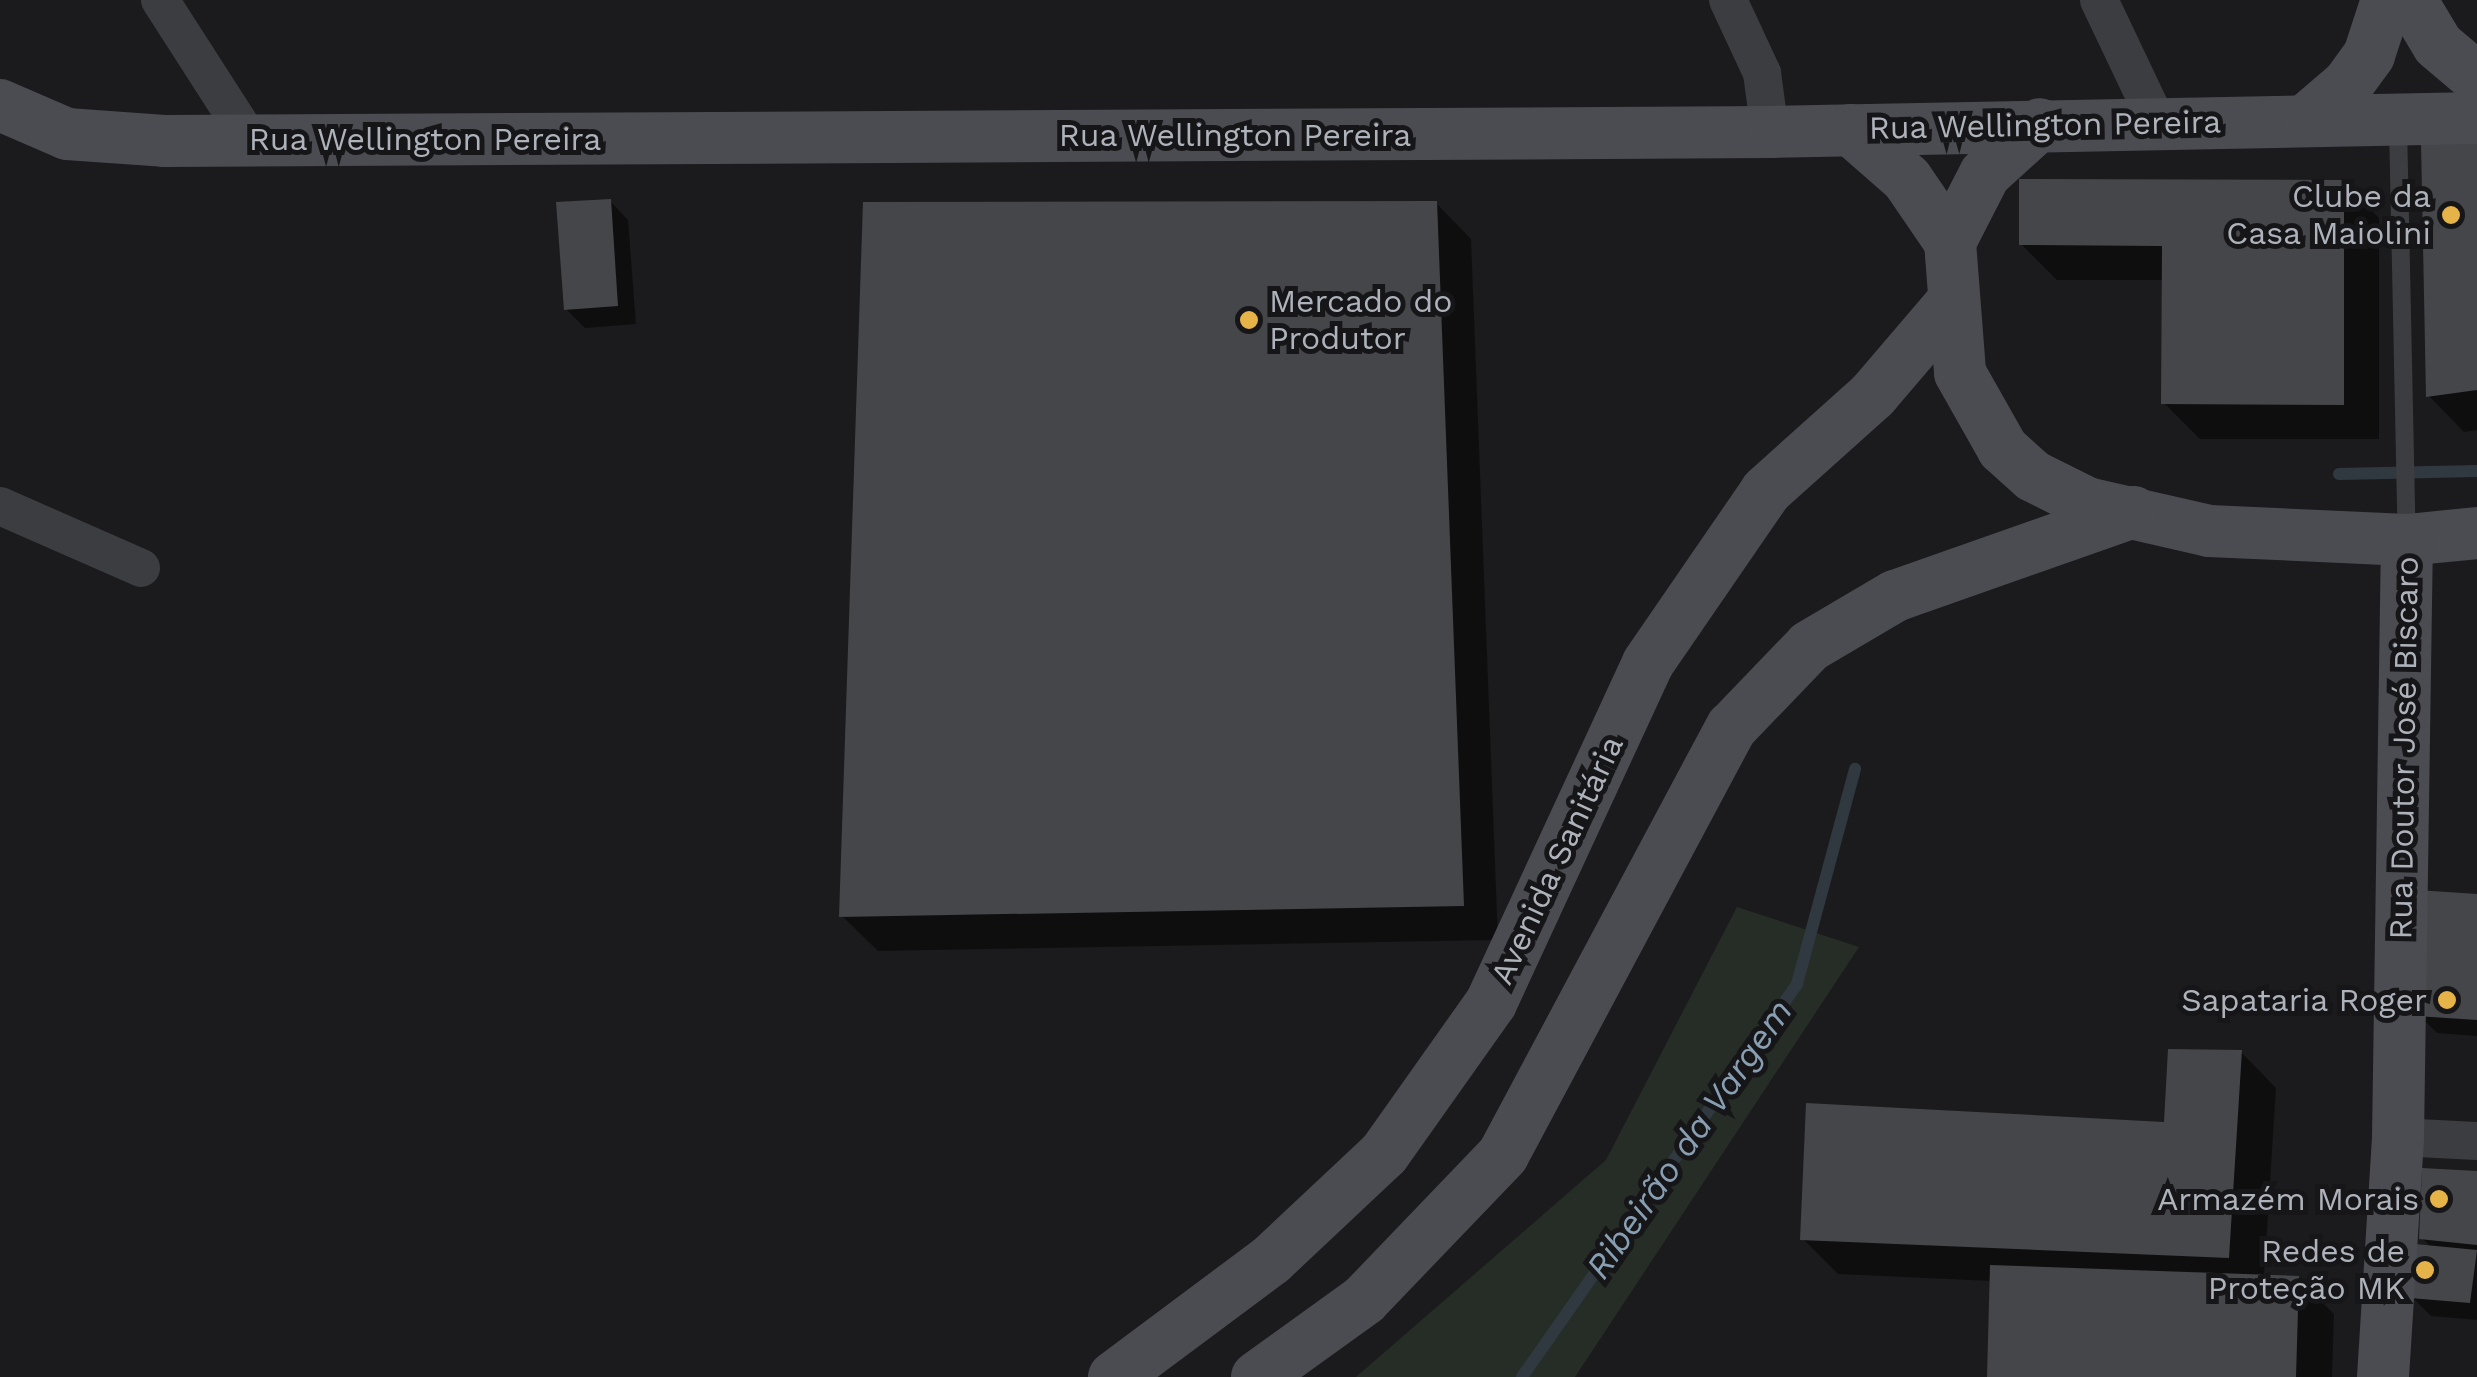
<!DOCTYPE html>
<html>
<head>
<meta charset="utf-8">
<style>
  body { margin:0 }
  #map { position:relative; width:2477px; height:1377px; overflow:hidden; background:#1b1b1d; font-family:"Work Sans",sans-serif }
  div>[style] { position:absolute }
  .green>* { inset:0; background:#252d26 }
  .shadow>* { inset:0; background:#0007 }
  .stream>* { height:12px; margin:-6px; padding:0 6px; transform-origin:6px; border-radius:6px; background:#313940 }
  .building>* { inset:0; background:#45464a }
  .lane>* { height:18px; margin:-9px; padding:0 9px; transform-origin:9px; border-radius:9px; background:#3c3d41 }
  .street>* { height:38px; margin:-19px; padding:0 19px; transform-origin:19px; border-radius:19px; background:#3c3d41 }
  .secondary>* { height:52px; margin:-26px; padding:0 26px; transform-origin:26px; border-radius:26px; background:#4a4c51 }
  .dots>* { width:28px; height:28px; translate:-50% -50%; box-sizing:border-box; border:5px solid #161618; border-radius:50% }
  span { translate:-50% -50%; white-space:nowrap; text-align:center; line-height:1.15; -webkit-text-stroke:10px #161618; paint-order:stroke }
  .street-label { font-size:32px; color:#aeb2bb }
  .poi-label { font-size:32px; color:#aeb2bb }
  .right { translate:-100% -50%; text-align:right }
  .left { translate:0 -50%; text-align:left }
  .water-label { font-size:35px; color:#889fb3; font-style:italic }
</style>
</head>
<body>
<div id="map">
  <div class="green">
    <div style="clip-path:polygon(1737px 907px,1859px 947px,1575px 1377px,1356px 1377px,1606px 1160px)"></div>
  </div>
  <div class="shadow">
    <div style="clip-path:polygon(2477px 145px,2477px 430px,2464px 432px,2429px 396px)"></div>
    <div style="clip-path:polygon(2343px 182px,2379px 218px,2379px 439px,2200px 439px,2164px 403px,2164px 280px,2057px 280px,2021px 244px)"></div>
    <div style="clip-path:polygon(610px 201px,628px 220px,636px 324px,585px 328px,566px 309px)"></div>
    <div style="clip-path:polygon(1436px 203px,1471px 239px,1498px 940px,878px 951px,842px 916px)"></div>
    <div style="clip-path:polygon(2477px 897px,2477px 1036px,2437px 1033px,2419px 1015px)"></div>
    <div style="clip-path:polygon(2241px 1052px,2276px 1088px,2264px 1277px,2298px 1278px,2334px 1314px,2332px 1377px,1990px 1377px,1992px 1281px,1838px 1274px,1803px 1239px,2167px 1125px)"></div>
    <div style="clip-path:polygon(2477px 1174px,2477px 1320px,2431px 1316px,2412px 1297px,2432px 1248px,2422px 1238px)"></div>
  </div>
  <div class="stream">
    <div style="left:2339px;top:474px;width:138px;rotate:-1.2deg"></div>
    <div style="left:1522px;top:1377px;width:480px;rotate:-55deg"></div>
    <div style="left:1797px;top:984px;width:223px;rotate:-74.9deg"></div>
  </div>
  <div class="building">
    <div style="clip-path:polygon(2421px 142px,2477px 142px,2477px 390px,2426px 397px)"></div>
    <div style="clip-path:polygon(2019px 179px,2344px 180px,2344px 405px,2161px 404px,2162px 246px,2019px 245px)"></div>
    <div style="clip-path:polygon(611px 199px,618px 306px,564px 310px,556px 202px)"></div>
    <div style="clip-path:polygon(1437px 201px,1464px 906px,839px 917px,863px 202px)"></div>
    <div style="clip-path:polygon(2417px 890px,2477px 894px,2477px 1020px,2416px 1016px)"></div>
    <div style="clip-path:polygon(2168px 1049px,2242px 1050px,2229px 1258px,1800px 1240px,1806px 1103px,2164px 1122px)"></div>
    <div style="clip-path:polygon(2422px 1168px,2477px 1171px,2477px 1245px,2419px 1239px)"></div>
    <div style="clip-path:polygon(2415px 1244px,2477px 1250px,2470px 1303px,2410px 1298px)"></div>
    <div style="clip-path:polygon(1990px 1265px,2299px 1276px,2296px 1377px,1987px 1377px)"></div>
  </div>
  <div class="lane">
    <div style="left:2398px;top:124px;width:414px;rotate:88.8deg"></div>
  </div>
  <div class="street">
    <div style="left:160px;top:0;width:166px;rotate:57.3deg"></div>
    <div style="left:1728px;top:0;width:81px;rotate:65deg"></div>
    <div style="left:1762px;top:73px;width:60px;rotate:82.3deg"></div>
    <div style="left:2099px;top:0;width:133px;rotate:64.6deg"></div>
    <div style="left:0;top:506px;width:154px;rotate:23.7deg"></div>
    <div style="left:2398px;top:1137px;width:79px;rotate:2.9deg"></div>
  </div>
  <div class="secondary">
    <div style="left:2411px;top:0;width:52px;rotate:59deg"></div>
    <div style="left:2438px;top:45px;width:51px;rotate:40.2deg"></div>
    <div style="left:0;top:105px;width:73px;rotate:23.4deg"></div>
    <div style="left:67px;top:134px;width:97px;rotate:4.1deg"></div>
    <div style="left:164px;top:141px;width:1606px;rotate:-0.32deg"></div>
    <div style="left:1770px;top:132px;width:707px;rotate:-1.13deg"></div>
    <div style="left:2306px;top:120px;width:55px;rotate:-40.6deg"></div>
    <div style="left:2348px;top:84px;width:36px;rotate:-54deg"></div>
    <div style="left:2369px;top:55px;width:58px;rotate:-71.9deg"></div>
    <div style="left:1851px;top:130px;width:74px;rotate:41.2deg"></div>
    <div style="left:1907px;top:179px;width:76px;rotate:55.7deg"></div>
    <div style="left:1950px;top:242px;width:131px;rotate:85.6deg"></div>
    <div style="left:1960px;top:373px;width:87px;rotate:60.5deg"></div>
    <div style="left:2003px;top:449px;width:40px;rotate:42deg"></div>
    <div style="left:2033px;top:476px;width:60px;rotate:26.6deg"></div>
    <div style="left:2087px;top:503px;width:125px;rotate:12.9deg"></div>
    <div style="left:2209px;top:531px;width:198px;rotate:2.6deg"></div>
    <div style="left:2407px;top:540px;width:70px;rotate:-5.7deg"></div>
    <div style="left:1950px;top:242px;width:76px;rotate:-62.8deg"></div>
    <div style="left:1985px;top:174px;width:74px;rotate:-42.3deg"></div>
    <div style="left:1114px;top:1377px;width:196px;rotate:-36.7deg"></div>
    <div style="left:1271px;top:1260px;width:155px;rotate:-43.2deg"></div>
    <div style="left:1384px;top:1154px;width:185px;rotate:-54.7deg"></div>
    <div style="left:1491px;top:1003px;width:374px;rotate:-65.2deg"></div>
    <div style="left:1648px;top:663px;width:209px;rotate:-55.5deg"></div>
    <div style="left:1766px;top:491px;width:144px;rotate:-41.9deg"></div>
    <div style="left:1873px;top:395px;width:125px;rotate:-49.5deg"></div>
    <div style="left:1257px;top:1377px;width:132px;rotate:-35.7deg"></div>
    <div style="left:1364px;top:1300px;width:201px;rotate:-46.2deg"></div>
    <div style="left:1503px;top:1155px;width:485px;rotate:-61.9deg"></div>
    <div style="left:1732px;top:727px;width:112px;rotate:-46.1deg"></div>
    <div style="left:1810px;top:646px;width:99px;rotate:-30.5deg"></div>
    <div style="left:1895px;top:596px;width:253px;rotate:-19.4deg"></div>
    <div style="left:2383px;top:1377px;width:240px;rotate:-86.4deg"></div>
    <div style="left:2398px;top:1137px;width:597px;rotate:-89.14deg"></div>
  </div>
  <div class="dots">
    <div style="left:2451px;top:215px;background:#e6b349"></div>
    <div style="left:1249px;top:320px;background:#e6b349"></div>
    <div style="left:2447px;top:1000px;background:#e6b349"></div>
    <div style="left:2439px;top:1199px;background:#e6b349"></div>
    <div style="left:2425px;top:1270px;background:#e6b349"></div>
  </div>
  <div class="street-label">
    <span style="left:2045px;top:125px;rotate:-1deg">Rua Wellington Pereira</span>
    <span style="left:1235px;top:135px">Rua Wellington Pereira</span>
    <span style="left:425px;top:139px">Rua Wellington Pereira</span>
    <span style="left:2404px;top:748px;rotate:-89deg">Rua Doutor José Biscaro</span>
    <span style="left:1557px;top:860px;rotate:-65deg">Avenida Sanitária</span>
  </div>
  <div class="poi-label">
    <span class="right" style="left:2431px;top:215px">Clube da<br>Casa Maiolini</span>
    <span class="left" style="left:1269px;top:320px">Mercado do<br>Produtor</span>
    <span class="right" style="left:2427px;top:1000px">Sapataria Roger</span>
    <span class="right" style="left:2419px;top:1199px">Armazém Morais</span>
    <span class="right" style="left:2405px;top:1270px">Redes de<br>Proteção MK</span>
  </div>
  <div class="water-label">
    <span style="left:1689px;top:1139px;rotate:-55deg">Ribeirão da Vargem</span>
  </div>
</div>
</body>
</html>
